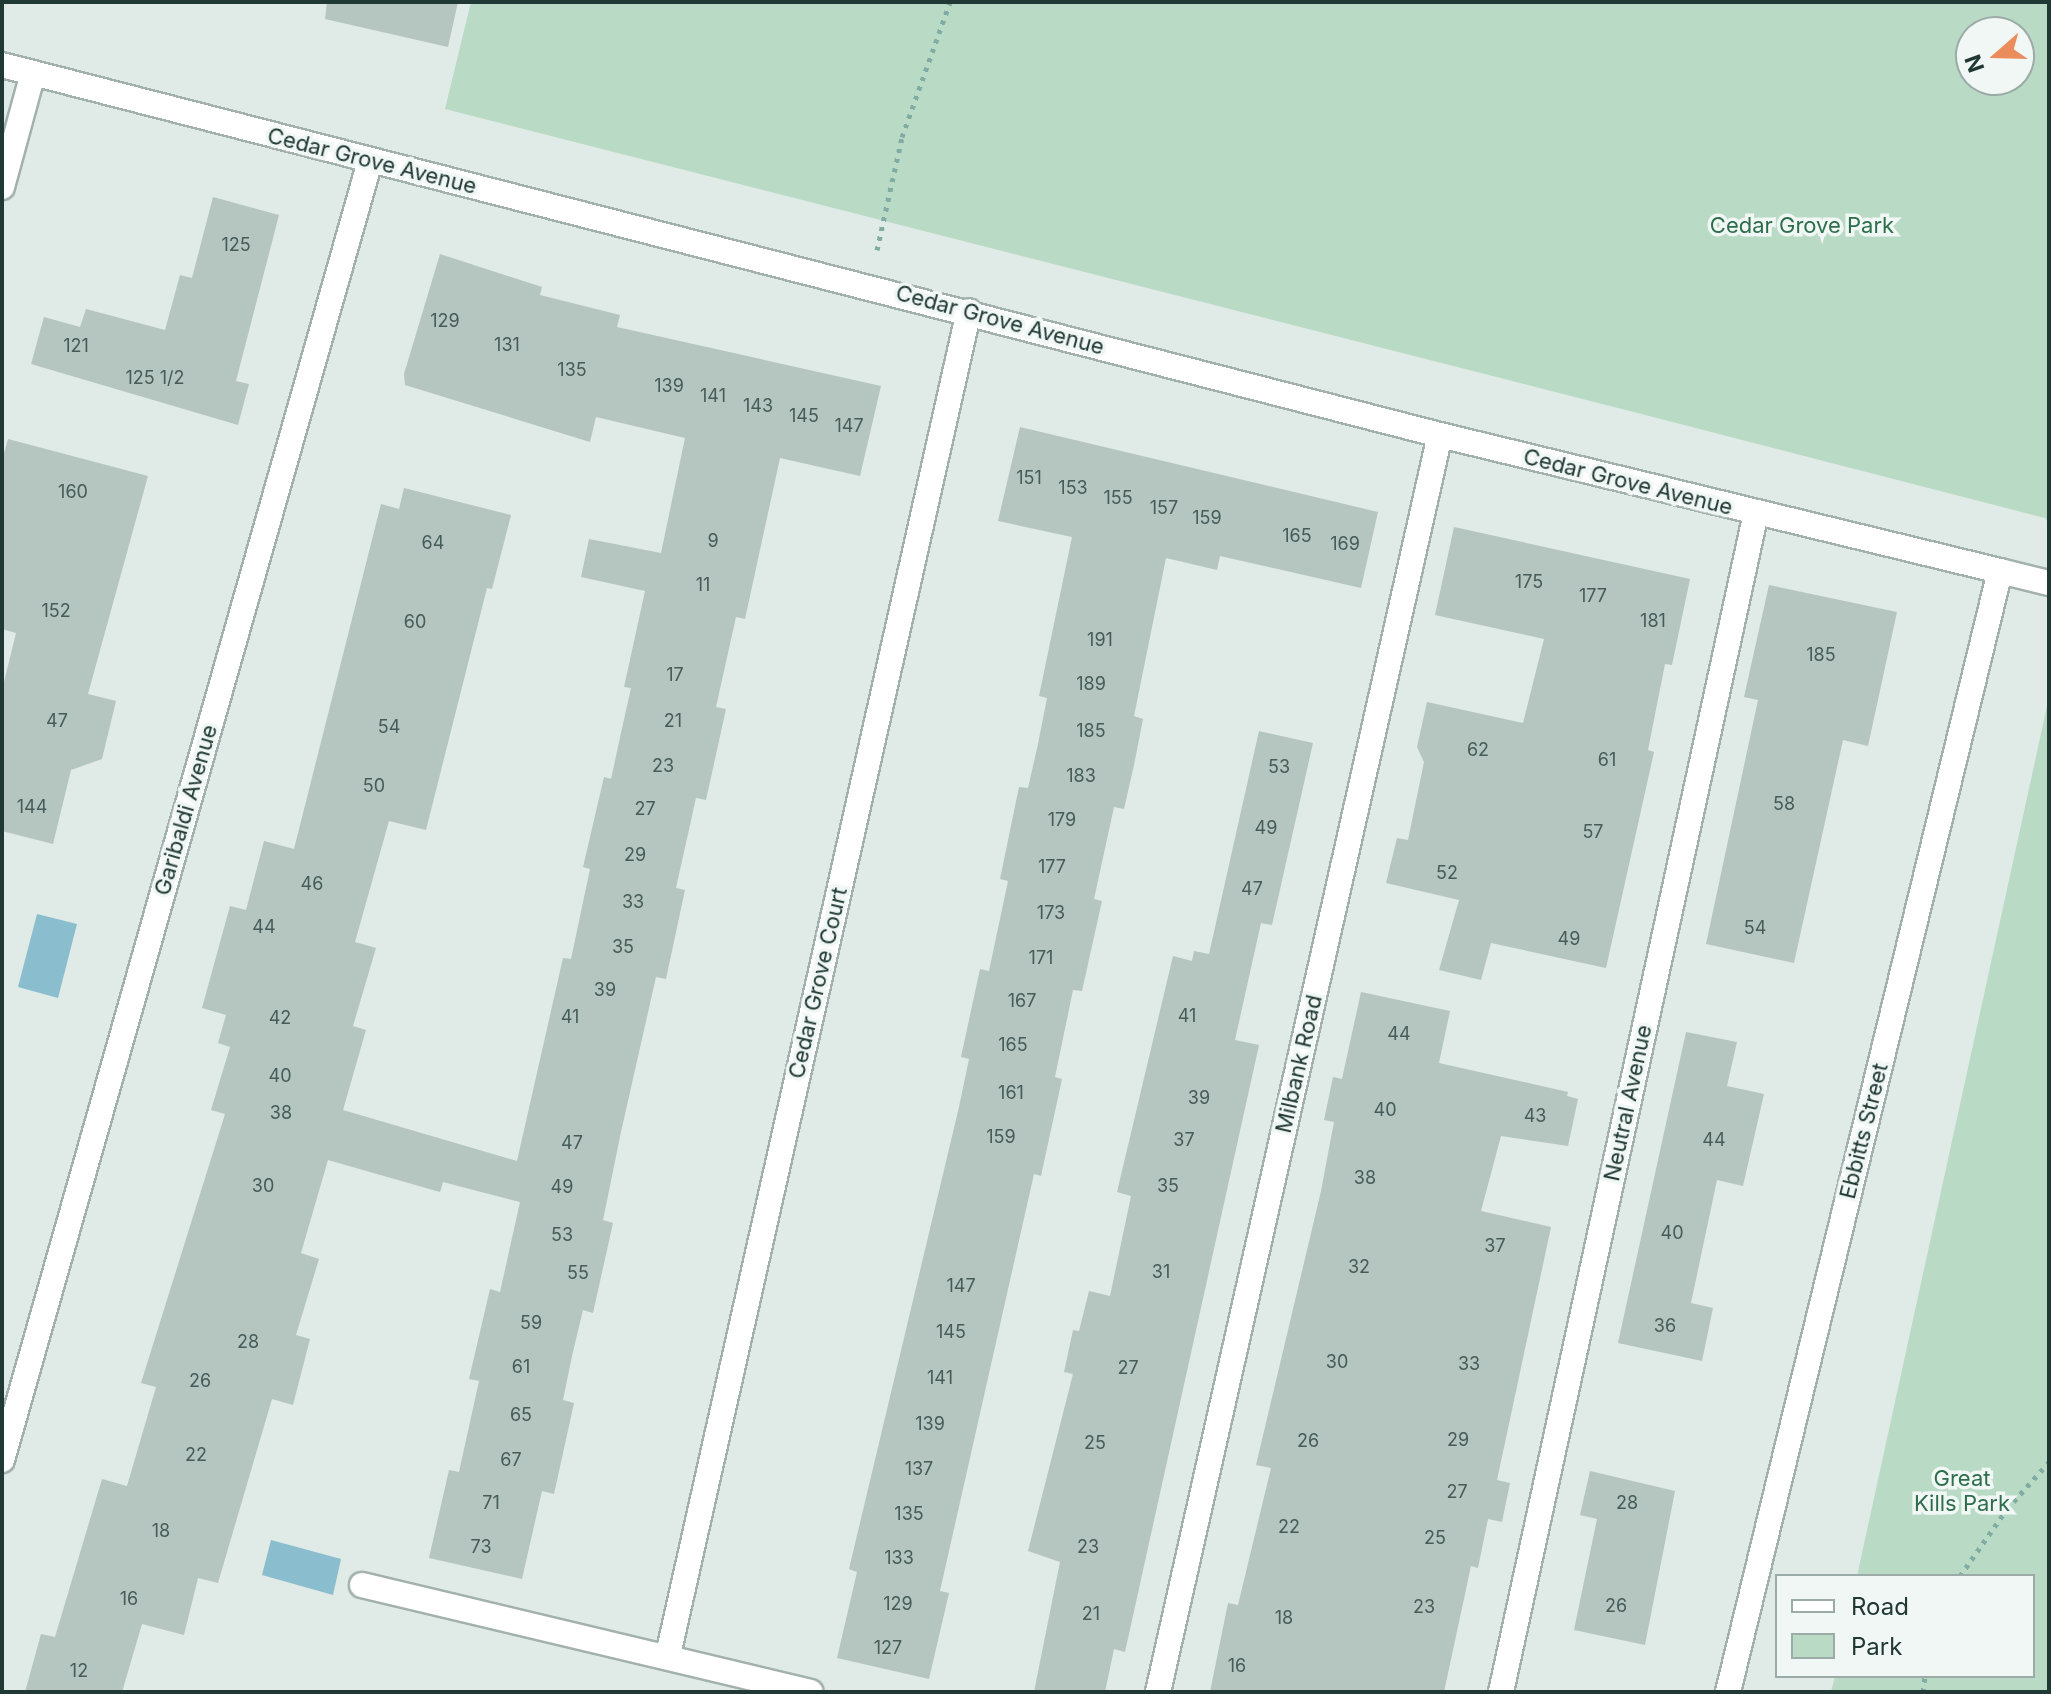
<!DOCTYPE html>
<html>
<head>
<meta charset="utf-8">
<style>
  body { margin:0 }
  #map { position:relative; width:2051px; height:1694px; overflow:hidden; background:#e0eae6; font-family:Inter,sans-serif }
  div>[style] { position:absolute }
  .green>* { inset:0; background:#b9dac5 }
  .water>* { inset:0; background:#8abdcd }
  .building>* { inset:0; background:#b5c5c0 }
  .path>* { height:5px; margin-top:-2.5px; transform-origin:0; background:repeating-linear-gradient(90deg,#81aca3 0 4px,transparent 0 10px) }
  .roads { filter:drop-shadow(2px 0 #a3b1ad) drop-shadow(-2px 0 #a3b1ad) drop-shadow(0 2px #a3b1ad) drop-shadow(0 -2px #a3b1ad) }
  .service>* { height:24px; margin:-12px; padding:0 12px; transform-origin:12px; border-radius:12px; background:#fff }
  .minor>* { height:24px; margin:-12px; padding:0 12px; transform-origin:12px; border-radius:12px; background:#fff }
  .tertiary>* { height:24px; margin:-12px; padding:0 12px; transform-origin:12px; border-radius:12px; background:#fff }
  span { translate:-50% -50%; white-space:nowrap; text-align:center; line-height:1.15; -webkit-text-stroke:7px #f0f7f4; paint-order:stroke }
  .number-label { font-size:18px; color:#465c58 }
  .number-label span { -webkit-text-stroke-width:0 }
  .street-label { font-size:22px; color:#213935 }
  .park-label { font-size:22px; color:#2e6e4c }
  .frame { position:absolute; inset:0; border:4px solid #213935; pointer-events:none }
  .legend { position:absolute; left:1775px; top:1574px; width:260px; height:104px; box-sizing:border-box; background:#f0f7f4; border:2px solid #9daba8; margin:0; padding:10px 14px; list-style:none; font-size:24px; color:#213935 }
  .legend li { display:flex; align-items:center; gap:16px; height:40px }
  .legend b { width:40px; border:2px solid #9daba8 }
  .north { position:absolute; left:1955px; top:16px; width:80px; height:80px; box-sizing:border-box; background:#f0f7f4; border:2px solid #9daba8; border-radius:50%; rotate:250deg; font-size:22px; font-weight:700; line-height:32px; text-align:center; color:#213935 }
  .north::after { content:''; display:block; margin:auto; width:28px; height:36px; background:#eb8c5c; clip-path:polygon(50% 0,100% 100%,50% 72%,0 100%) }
</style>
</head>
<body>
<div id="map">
  <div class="green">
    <div style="clip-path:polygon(evenodd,471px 2px,2049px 2px,2049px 524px,2045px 518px,1657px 418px,445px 109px,471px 2px,2019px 32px,2019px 80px,1971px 80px,1971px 32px,2019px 32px)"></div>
    <div style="clip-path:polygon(2049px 697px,2049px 1692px,1831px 1692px,1835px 1676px,2033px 1676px,2033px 1576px,1857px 1576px)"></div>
  </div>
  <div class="water">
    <div style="clip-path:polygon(37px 914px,77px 924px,58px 998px,18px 987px)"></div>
    <div style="clip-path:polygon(271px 1540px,341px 1559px,333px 1595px,262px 1575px)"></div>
  </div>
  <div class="building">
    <div style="clip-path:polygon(327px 2px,458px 2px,448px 47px,325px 19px)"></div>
    <div style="clip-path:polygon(213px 197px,279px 215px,236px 381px,249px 384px,238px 425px,31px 364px,44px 317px,80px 327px,86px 309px,165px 330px,180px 275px,192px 278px)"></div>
    <div style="clip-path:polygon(440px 254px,542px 287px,540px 295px,620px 315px,617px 327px,881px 386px,860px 476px,780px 458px,745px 619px,736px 617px,716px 707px,726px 709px,706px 800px,696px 798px,676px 888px,685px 890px,666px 979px,656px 977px,621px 1132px,603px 1220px,613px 1223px,593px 1313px,583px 1310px,572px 1356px,563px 1400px,574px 1403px,554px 1494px,542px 1491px,522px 1579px,429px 1558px,449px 1470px,459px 1472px,479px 1381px,469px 1379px,490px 1289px,500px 1292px,520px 1202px,443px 1182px,440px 1192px,328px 1160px,301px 1253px,319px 1259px,296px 1335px,310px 1339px,293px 1405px,272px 1399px,218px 1583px,198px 1578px,184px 1635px,142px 1624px,122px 1692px,25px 1692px,41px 1634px,55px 1637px,102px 1479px,127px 1486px,156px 1387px,141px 1383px,225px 1114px,211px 1110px,230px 1047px,218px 1043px,226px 1015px,202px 1008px,230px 906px,246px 910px,264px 841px,294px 849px,381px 504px,399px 509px,404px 488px,511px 515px,492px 589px,487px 588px,426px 830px,389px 821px,355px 942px,376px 948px,353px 1026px,366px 1030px,343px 1110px,517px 1161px,563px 958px,571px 959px,590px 869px,583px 867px,604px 777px,611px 779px,621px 733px,631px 688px,624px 687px,645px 591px,581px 577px,589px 539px,661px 553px,685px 438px,596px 417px,590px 442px,405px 385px,404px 374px)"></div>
    <div style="clip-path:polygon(1020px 427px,1378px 512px,1361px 588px,1220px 556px,1217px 570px,1166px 558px,1134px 716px,1143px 719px,1134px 765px,1124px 809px,1114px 807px,1094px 899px,1102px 901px,1082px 991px,1073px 990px,1055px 1077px,1062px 1079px,1041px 1176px,1034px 1174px,940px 1591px,949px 1593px,929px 1679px,837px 1658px,857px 1572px,849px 1569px,959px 1107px,969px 1059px,961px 1057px,980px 969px,989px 971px,1008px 881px,1000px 879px,1019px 787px,1028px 788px,1038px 744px,1047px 698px,1039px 696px,1072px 537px,998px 521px)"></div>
    <div style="clip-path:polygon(8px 439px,148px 476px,88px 694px,116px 701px,102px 759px,71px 770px,53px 844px,2px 831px,2px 690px,16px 633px,2px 629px,2px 461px)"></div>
    <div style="clip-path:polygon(1454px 527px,1690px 579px,1672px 665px,1665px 664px,1648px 750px,1654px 752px,1606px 968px,1491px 943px,1481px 980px,1439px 970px,1459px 900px,1386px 883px,1397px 838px,1408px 840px,1424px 762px,1417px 747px,1427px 702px,1523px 723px,1544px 639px,1435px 615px)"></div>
    <div style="clip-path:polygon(1769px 585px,1897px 612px,1868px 746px,1843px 740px,1794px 963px,1706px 944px,1758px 700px,1744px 697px)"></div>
    <div style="clip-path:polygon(1259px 731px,1313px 743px,1272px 925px,1261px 923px,1235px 1040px,1259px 1045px,1125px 1652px,1114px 1649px,1105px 1692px,1034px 1692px,1060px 1562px,1028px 1551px,1073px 1374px,1064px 1372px,1073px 1330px,1079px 1331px,1089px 1291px,1110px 1296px,1131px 1196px,1117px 1192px,1173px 956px,1192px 961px,1194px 951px,1209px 954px)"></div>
    <div style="clip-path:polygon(1361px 992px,1450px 1011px,1439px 1063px,1568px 1092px,1567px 1096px,1578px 1099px,1568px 1146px,1501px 1136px,1481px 1211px,1551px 1227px,1497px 1480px,1510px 1483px,1502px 1522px,1488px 1519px,1478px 1568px,1471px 1566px,1444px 1692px,1210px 1692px,1228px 1603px,1238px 1605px,1271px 1468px,1256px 1465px,1321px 1191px,1334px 1122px,1324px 1120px,1333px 1077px,1342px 1079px)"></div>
    <div style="clip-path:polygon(1686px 1032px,1737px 1042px,1727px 1086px,1764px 1094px,1743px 1186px,1717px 1180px,1691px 1303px,1713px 1308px,1702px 1361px,1618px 1343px)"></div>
    <div style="clip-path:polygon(1590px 1471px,1675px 1491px,1645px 1645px,1574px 1630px,1597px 1519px,1580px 1515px)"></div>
  </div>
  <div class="path">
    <div style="left:877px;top:250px;width:116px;rotate:-77.5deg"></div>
    <div style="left:902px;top:137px;width:143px;rotate:-70.4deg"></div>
    <div style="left:1960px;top:1576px;width:82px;rotate:-55deg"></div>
    <div style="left:2007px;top:1509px;width:63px;rotate:-48.2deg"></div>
    <div style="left:1923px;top:1692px;width:16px;rotate:-83deg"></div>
  </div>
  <div class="roads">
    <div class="service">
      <div style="left:2000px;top:571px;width:50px;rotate:13.8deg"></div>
      <div style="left:362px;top:1585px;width:461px;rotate:13.4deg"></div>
    </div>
    <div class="minor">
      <div style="left:2px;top:187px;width:118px;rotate:-74.8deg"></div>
      <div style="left:2px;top:1460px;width:1350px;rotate:-74.18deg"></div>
      <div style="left:668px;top:1655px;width:1377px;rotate:-77.38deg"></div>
      <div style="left:1158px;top:1692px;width:1288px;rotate:-77.36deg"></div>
      <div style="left:1501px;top:1692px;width:1206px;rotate:-77.8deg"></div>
    </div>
    <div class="tertiary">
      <div style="left:2px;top:65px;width:1485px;rotate:14.43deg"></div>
      <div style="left:1440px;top:435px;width:576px;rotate:13.65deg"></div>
      <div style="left:2000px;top:571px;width:1154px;rotate:103.64deg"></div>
    </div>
  </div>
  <div class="number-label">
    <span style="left:236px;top:245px">125</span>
    <span style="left:445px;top:321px">129</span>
    <span style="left:507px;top:345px">131</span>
    <span style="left:76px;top:346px">121</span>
    <span style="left:572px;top:370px">135</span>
    <span style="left:155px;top:378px">125 1/2</span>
    <span style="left:669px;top:386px">139</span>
    <span style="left:713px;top:396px">141</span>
    <span style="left:758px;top:406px">143</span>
    <span style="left:804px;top:416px">145</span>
    <span style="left:849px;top:426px">147</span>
    <span style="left:1029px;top:478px">151</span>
    <span style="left:1073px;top:488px">153</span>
    <span style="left:73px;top:492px">160</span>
    <span style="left:1118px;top:498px">155</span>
    <span style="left:1164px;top:508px">157</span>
    <span style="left:1207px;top:518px">159</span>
    <span style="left:1297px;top:536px">165</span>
    <span style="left:713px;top:541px">9</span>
    <span style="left:433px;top:543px">64</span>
    <span style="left:1345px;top:544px">169</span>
    <span style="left:1529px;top:582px">175</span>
    <span style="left:703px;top:585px">11</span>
    <span style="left:1593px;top:596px">177</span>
    <span style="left:56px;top:611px">152</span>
    <span style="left:1653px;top:621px">181</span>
    <span style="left:415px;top:622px">60</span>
    <span style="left:1100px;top:640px">191</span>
    <span style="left:1821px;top:655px">185</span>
    <span style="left:675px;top:675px">17</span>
    <span style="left:1091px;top:684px">189</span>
    <span style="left:57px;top:721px">47</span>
    <span style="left:673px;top:721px">21</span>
    <span style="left:389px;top:727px">54</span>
    <span style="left:1091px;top:731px">185</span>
    <span style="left:1478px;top:750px">62</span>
    <span style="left:1607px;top:760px">61</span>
    <span style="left:663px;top:766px">23</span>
    <span style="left:1279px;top:767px">53</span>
    <span style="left:1081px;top:776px">183</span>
    <span style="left:374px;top:786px">50</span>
    <span style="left:1784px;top:804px">58</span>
    <span style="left:32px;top:807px">144</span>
    <span style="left:645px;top:809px">27</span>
    <span style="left:1062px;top:820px">179</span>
    <span style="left:1266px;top:828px">49</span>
    <span style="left:1593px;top:832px">57</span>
    <span style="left:635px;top:855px">29</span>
    <span style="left:1052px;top:867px">177</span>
    <span style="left:1447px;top:873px">52</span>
    <span style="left:312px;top:884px">46</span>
    <span style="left:1252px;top:889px">47</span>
    <span style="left:633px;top:902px">33</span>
    <span style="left:1051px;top:913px">173</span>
    <span style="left:264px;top:927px">44</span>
    <span style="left:1755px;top:928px">54</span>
    <span style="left:1569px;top:939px">49</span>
    <span style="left:623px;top:947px">35</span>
    <span style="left:1041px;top:958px">171</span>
    <span style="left:605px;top:990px">39</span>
    <span style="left:1022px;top:1001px">167</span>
    <span style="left:1187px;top:1016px">41</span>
    <span style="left:570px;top:1017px">41</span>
    <span style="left:280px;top:1018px">42</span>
    <span style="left:1399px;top:1034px">44</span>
    <span style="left:1013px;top:1045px">165</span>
    <span style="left:280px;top:1076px">40</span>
    <span style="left:1011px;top:1093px">161</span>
    <span style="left:1199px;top:1098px">39</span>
    <span style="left:1385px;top:1110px">40</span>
    <span style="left:281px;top:1113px">38</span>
    <span style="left:1535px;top:1116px">43</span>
    <span style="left:1001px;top:1137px">159</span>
    <span style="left:1184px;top:1140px">37</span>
    <span style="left:1714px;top:1140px">44</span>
    <span style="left:572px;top:1143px">47</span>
    <span style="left:1365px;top:1178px">38</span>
    <span style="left:263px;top:1186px">30</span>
    <span style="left:1168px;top:1186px">35</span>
    <span style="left:562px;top:1187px">49</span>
    <span style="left:1672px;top:1233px">40</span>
    <span style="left:562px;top:1235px">53</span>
    <span style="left:1495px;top:1246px">37</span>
    <span style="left:1359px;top:1267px">32</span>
    <span style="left:1161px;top:1272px">31</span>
    <span style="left:578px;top:1273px">55</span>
    <span style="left:961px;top:1286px">147</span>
    <span style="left:531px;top:1323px">59</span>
    <span style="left:1665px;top:1326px">36</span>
    <span style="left:951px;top:1332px">145</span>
    <span style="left:248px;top:1342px">28</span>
    <span style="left:1337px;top:1362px">30</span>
    <span style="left:1469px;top:1364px">33</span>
    <span style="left:521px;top:1367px">61</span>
    <span style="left:1128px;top:1368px">27</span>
    <span style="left:940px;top:1378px">141</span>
    <span style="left:200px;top:1381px">26</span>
    <span style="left:521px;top:1415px">65</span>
    <span style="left:930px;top:1424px">139</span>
    <span style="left:1458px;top:1440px">29</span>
    <span style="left:1308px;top:1441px">26</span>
    <span style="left:1095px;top:1443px">25</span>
    <span style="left:196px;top:1455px">22</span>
    <span style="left:511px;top:1460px">67</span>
    <span style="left:919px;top:1469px">137</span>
    <span style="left:1457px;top:1492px">27</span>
    <span style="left:491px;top:1503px">71</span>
    <span style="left:1627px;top:1503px">28</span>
    <span style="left:909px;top:1514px">135</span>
    <span style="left:1289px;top:1527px">22</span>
    <span style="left:161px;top:1531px">18</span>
    <span style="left:1435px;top:1538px">25</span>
    <span style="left:481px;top:1547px">73</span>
    <span style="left:1088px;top:1547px">23</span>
    <span style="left:899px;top:1558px">133</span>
    <span style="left:129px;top:1599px">16</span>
    <span style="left:898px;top:1604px">129</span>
    <span style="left:1616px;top:1606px">26</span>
    <span style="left:1424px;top:1607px">23</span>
    <span style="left:1091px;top:1614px">21</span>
    <span style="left:1284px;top:1618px">18</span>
    <span style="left:888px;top:1648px">127</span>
    <span style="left:1237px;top:1666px">16</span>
    <span style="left:79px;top:1671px">12</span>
  </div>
  <div class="street-label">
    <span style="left:372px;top:161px;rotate:14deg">Cedar Grove Avenue</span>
    <span style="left:1000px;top:320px;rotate:15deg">Cedar Grove Avenue</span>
    <span style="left:1628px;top:482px;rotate:14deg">Cedar Grove Avenue</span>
    <span style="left:186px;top:810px;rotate:-74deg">Garibaldi Avenue</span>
    <span style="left:818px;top:983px;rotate:-77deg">Cedar Grove Court</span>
    <span style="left:1299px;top:1064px;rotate:-77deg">Milbank Road</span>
    <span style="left:1628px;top:1103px;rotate:-78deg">Neutral Avenue</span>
    <span style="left:1864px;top:1131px;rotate:-76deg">Ebbitts Street</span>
  </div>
  <div class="park-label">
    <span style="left:1802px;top:226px">Cedar Grove Park</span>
    <span style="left:1962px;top:1491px">Great<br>Kills Park</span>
  </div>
  <div class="frame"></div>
  <ul class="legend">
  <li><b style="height:10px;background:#fff"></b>Road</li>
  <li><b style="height:22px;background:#b9dac5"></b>Park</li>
  </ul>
  <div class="north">N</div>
</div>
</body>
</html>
